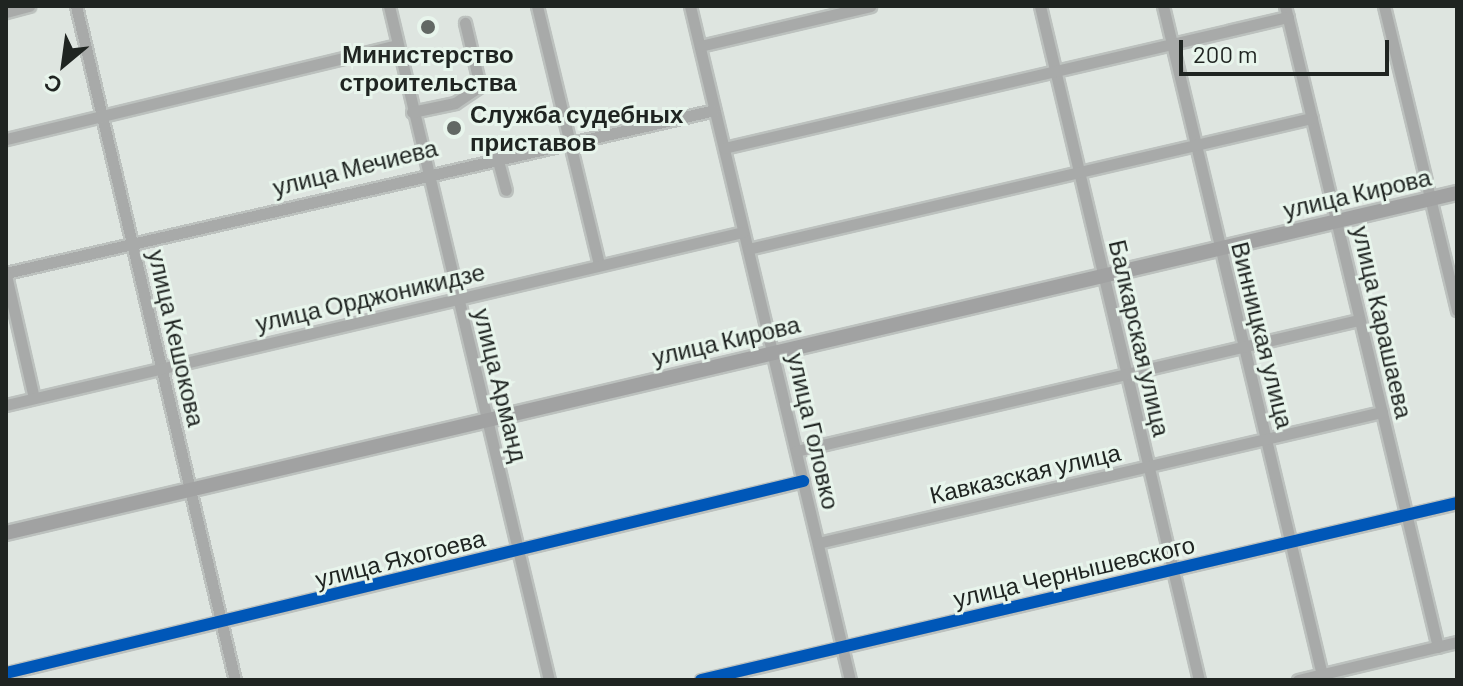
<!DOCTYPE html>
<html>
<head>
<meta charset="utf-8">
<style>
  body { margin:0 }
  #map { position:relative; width:1463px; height:686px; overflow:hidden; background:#dee5e0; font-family:Barlow,sans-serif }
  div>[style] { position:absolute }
  .roads { filter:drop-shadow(2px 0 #bcc1be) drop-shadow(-2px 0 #bcc1be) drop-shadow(0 2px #bcc1be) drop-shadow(0 -2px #bcc1be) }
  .minor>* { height:11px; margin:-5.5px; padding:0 5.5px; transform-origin:5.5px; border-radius:5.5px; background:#a8aaa9 }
  .major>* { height:14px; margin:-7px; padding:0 7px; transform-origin:7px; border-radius:7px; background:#a1a2a2 }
  .cycleway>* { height:12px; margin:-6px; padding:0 6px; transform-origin:6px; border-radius:6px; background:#0057b8 }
  .dots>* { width:22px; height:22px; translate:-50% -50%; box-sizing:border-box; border:4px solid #e8f5ec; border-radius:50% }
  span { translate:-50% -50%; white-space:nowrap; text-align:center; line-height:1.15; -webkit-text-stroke:6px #e8f5ec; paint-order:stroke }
  .poi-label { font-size:24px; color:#1f2421; font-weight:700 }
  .left { translate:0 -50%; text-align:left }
  .street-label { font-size:24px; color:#1f2421 }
  .frame { position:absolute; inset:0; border:8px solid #1f2421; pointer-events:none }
  .north { position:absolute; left:24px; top:24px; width:80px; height:80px; -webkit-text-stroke:6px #e8f5ec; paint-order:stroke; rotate:209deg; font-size:22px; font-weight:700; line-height:32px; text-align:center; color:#1f2421 }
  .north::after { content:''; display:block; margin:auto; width:28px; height:36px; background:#1f2421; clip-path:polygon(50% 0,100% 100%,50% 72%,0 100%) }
  .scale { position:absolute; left:1179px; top:40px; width:210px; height:36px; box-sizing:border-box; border:4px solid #1f2421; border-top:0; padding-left:10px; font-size:24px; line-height:28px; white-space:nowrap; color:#1f2421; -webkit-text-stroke:6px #e8f5ec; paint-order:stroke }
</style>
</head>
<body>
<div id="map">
  <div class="roads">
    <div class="minor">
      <div style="left:76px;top:6px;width:693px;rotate:76.73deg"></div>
      <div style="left:389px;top:6px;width:693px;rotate:76.65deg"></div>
      <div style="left:537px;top:6px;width:266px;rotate:76.5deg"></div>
      <div style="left:690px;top:6px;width:693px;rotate:76.65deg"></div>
      <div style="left:1040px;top:6px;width:693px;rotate:76.73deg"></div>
      <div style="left:1163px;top:6px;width:688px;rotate:76.63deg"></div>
      <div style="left:1285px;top:6px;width:659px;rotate:76.58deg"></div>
      <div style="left:1384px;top:6px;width:313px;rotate:76.5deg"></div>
      <div style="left:6px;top:12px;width:24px;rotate:-15deg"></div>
      <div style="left:700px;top:46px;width:175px;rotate:-13.2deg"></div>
      <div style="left:412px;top:112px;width:44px;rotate:-11.8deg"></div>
      <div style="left:455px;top:103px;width:30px;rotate:-34deg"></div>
      <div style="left:480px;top:86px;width:65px;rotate:-103.4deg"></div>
      <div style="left:6px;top:139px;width:402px;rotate:-13.5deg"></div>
      <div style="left:724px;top:148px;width:579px;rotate:-13.08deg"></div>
      <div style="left:497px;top:157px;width:34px;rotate:75deg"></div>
      <div style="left:748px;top:249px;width:579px;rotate:-13.08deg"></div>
      <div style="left:6px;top:273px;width:727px;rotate:-12.95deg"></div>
      <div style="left:6px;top:275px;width:126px;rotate:77.2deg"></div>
      <div style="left:6px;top:405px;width:757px;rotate:-13.21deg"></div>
      <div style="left:796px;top:451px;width:577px;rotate:-13.12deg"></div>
      <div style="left:818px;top:543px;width:579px;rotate:-13.08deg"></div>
      <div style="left:6px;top:673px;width:820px;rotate:-13.54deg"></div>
      <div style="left:701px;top:680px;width:776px;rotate:-13.18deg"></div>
      <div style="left:1298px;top:680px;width:163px;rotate:-13.4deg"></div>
    </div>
    <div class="major">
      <div style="left:6px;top:533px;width:1490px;rotate:-13.19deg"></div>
    </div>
  </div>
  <div class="cycleway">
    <div style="left:6px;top:673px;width:820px;rotate:-13.54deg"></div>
    <div style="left:701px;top:680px;width:776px;rotate:-13.18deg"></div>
  </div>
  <div class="dots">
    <div style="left:428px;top:27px;background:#626864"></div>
    <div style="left:454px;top:128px;background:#626864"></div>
  </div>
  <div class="poi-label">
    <span style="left:428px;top:68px">Министерство<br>строительства</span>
    <span class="left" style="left:470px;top:128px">Служба судебных<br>приставов</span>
  </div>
  <div class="street-label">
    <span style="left:355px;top:167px;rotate:-14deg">улица Мечиева</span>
    <span style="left:1357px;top:193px;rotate:-13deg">улица Кирова</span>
    <span style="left:370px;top:297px;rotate:-13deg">улица Орджоникидзе</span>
    <span style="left:1383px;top:322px;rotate:77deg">улица Карашаева</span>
    <span style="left:1263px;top:335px;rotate:76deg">Винницкая улица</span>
    <span style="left:177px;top:338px;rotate:77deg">улица Кешокова</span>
    <span style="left:1140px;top:338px;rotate:77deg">Балкарская улица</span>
    <span style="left:726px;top:340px;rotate:-13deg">улица Кирова</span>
    <span style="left:501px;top:385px;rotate:76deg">улица Арманд</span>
    <span style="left:814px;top:431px;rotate:77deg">улица Головко</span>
    <span style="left:1025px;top:473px;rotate:-13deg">Кавказская улица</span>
    <span style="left:400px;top:558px;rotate:-14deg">улица Яхогоева</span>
    <span style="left:1074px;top:571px;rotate:-13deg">улица Чернышевского</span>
  </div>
  <div class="frame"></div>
  <div class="north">С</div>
  <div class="scale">200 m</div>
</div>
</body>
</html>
